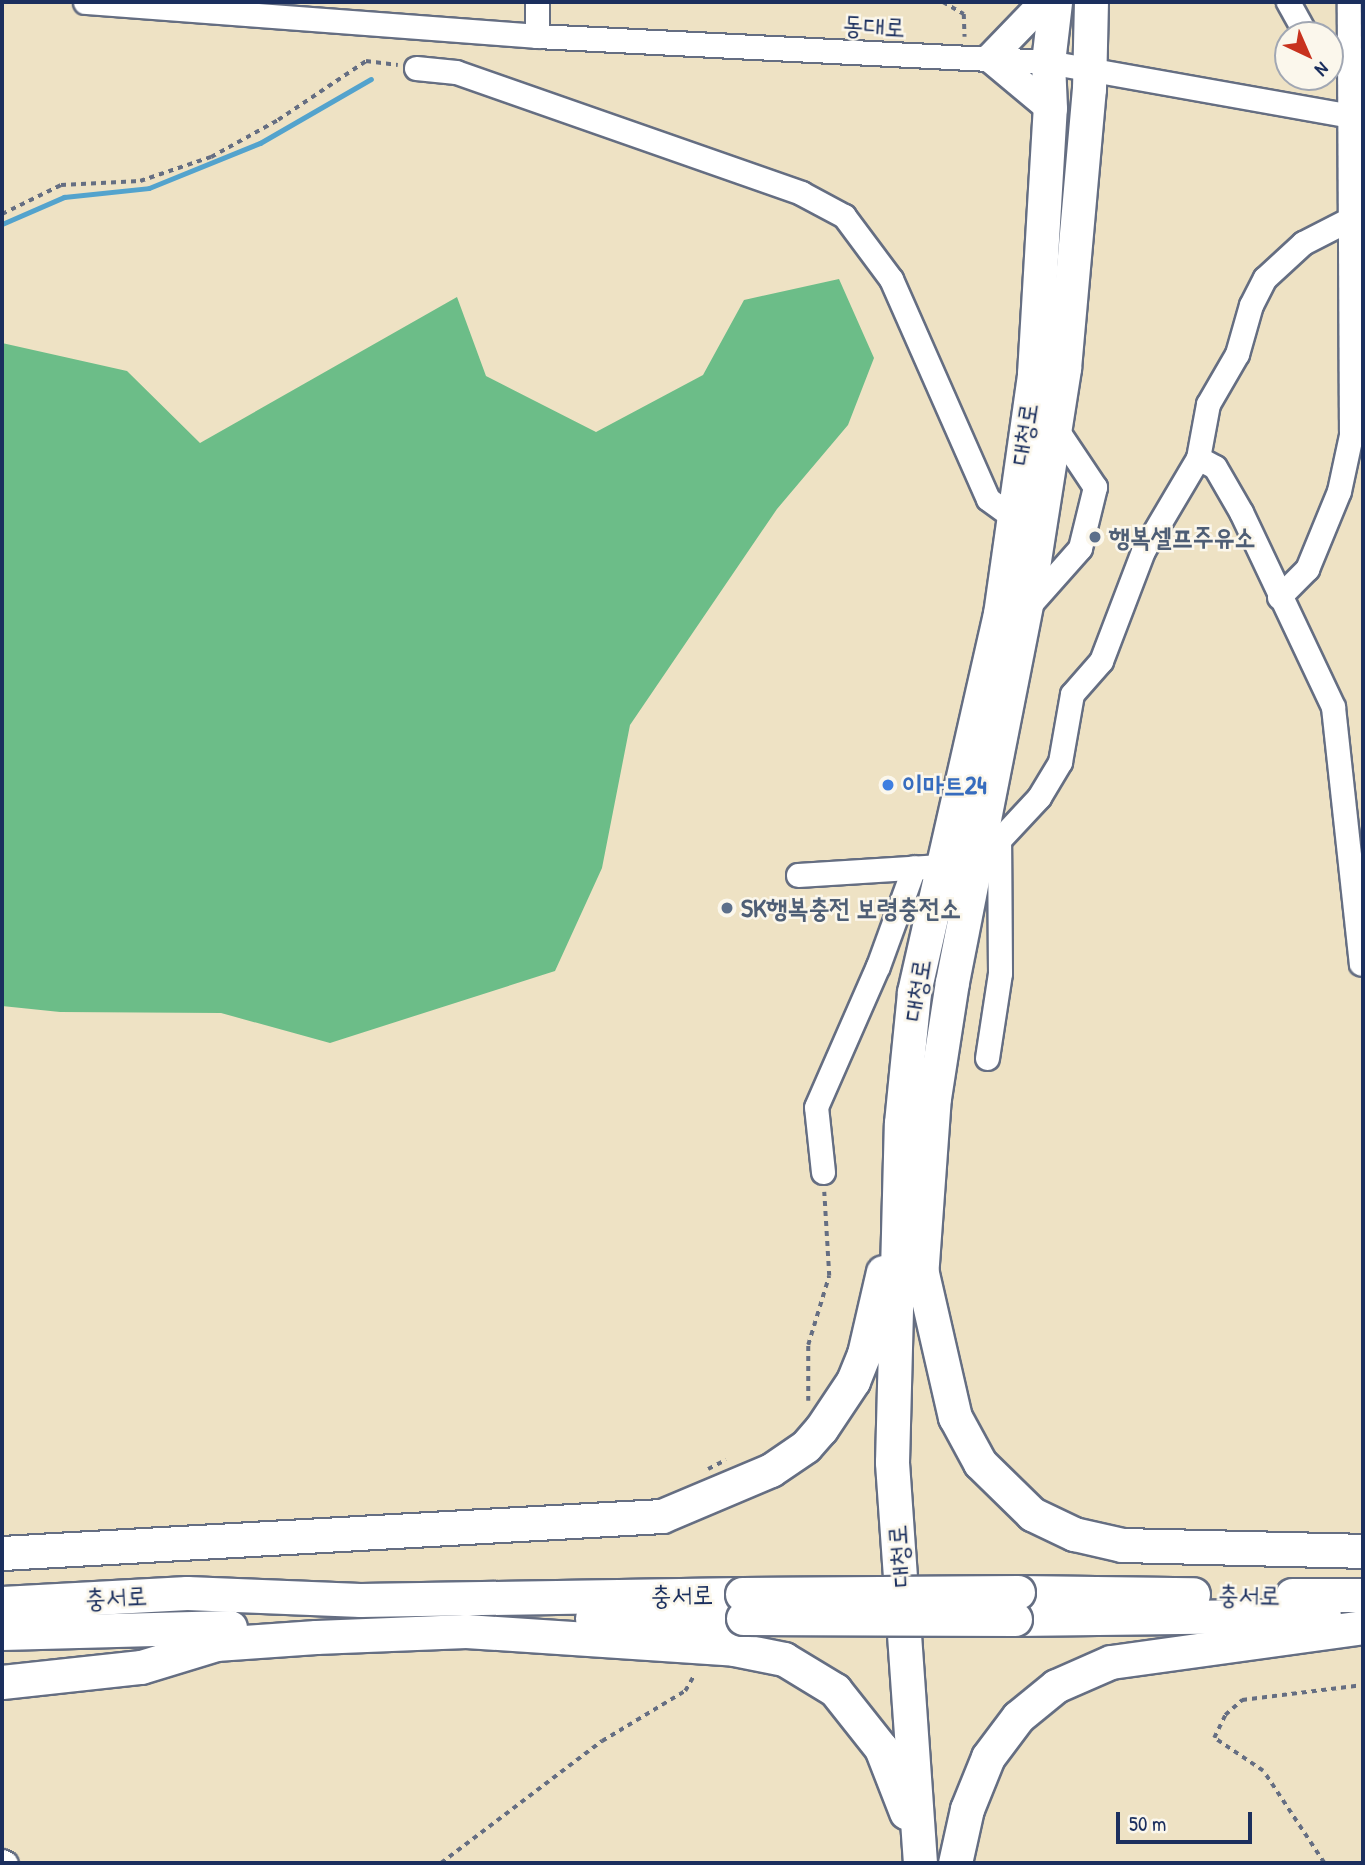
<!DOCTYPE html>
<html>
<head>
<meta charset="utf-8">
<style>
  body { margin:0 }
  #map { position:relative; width:1365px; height:1865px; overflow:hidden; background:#eee2c4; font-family:"Patrick Hand","Poor Story",sans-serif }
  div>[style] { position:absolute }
  .forest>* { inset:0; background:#6cbd88 }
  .stream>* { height:5px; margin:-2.5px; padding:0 2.5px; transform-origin:2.5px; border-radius:2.5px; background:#53a3cd }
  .path>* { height:3.5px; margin-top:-1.75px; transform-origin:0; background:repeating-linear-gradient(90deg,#656e82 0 5px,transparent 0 10px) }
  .roads { filter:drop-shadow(2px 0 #656e82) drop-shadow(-2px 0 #656e82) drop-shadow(0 2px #656e82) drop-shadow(0 -2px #656e82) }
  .minor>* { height:23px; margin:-11.5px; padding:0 11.5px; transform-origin:11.5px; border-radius:11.5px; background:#fff }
  .major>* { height:28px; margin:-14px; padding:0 14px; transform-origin:14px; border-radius:14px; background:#fff }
  .highway>* { height:33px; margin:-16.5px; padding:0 16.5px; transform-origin:16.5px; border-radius:16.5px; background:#fff }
  .bridges { filter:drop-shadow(2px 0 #656e82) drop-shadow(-2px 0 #656e82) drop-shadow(0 2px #656e82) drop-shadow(0 -2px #656e82) }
  .highway-bridge>* { height:33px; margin:-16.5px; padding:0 16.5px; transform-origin:16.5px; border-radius:16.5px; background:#fff }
  .dots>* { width:19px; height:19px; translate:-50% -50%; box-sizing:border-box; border:4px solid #fbf7ec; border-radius:50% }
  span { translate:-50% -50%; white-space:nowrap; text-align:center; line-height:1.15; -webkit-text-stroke:5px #fbf7ec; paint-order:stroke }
  .street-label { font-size:26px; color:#1b2f5e }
  .service-label { font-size:26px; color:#4e5e75; font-weight:700 }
  .left { translate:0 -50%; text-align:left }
  .shop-label { font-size:26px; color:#366cbe; font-weight:700 }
  .frame { position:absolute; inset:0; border:4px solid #1b2f5e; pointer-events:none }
  .north { position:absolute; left:1274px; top:21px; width:70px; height:70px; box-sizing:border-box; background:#fbf7ec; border:2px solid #a1a7b3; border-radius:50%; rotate:136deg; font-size:19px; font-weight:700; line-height:28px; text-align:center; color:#1b2f5e }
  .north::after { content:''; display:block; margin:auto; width:24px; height:32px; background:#c8321e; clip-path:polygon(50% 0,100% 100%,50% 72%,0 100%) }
  .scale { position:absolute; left:1116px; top:1812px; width:136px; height:32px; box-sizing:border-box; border:4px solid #1b2f5e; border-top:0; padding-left:9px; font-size:21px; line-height:24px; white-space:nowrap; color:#1b2f5e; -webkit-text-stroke:5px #fbf7ec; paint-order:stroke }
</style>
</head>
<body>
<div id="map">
  <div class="forest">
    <div style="clip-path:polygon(839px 279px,874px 358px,848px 425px,777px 509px,630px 725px,602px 868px,555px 971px,330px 1043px,221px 1013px,60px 1012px,2px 1006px,2px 343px,127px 371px,200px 443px,457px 297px,486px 376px,596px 432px,703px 375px,744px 300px)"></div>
  </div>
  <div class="stream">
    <div style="left:2px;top:224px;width:68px;rotate:-23.5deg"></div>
    <div style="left:64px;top:197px;width:85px;rotate:-6deg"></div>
    <div style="left:149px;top:188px;width:120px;rotate:-22.1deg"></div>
    <div style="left:260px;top:143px;width:128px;rotate:-30deg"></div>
  </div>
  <div class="path">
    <div style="left:943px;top:2px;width:24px;rotate:30deg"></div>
    <div style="left:964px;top:14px;width:23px;rotate:88deg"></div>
    <div style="left:2px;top:214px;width:66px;rotate:-26.2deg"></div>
    <div style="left:61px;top:185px;width:79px;rotate:-2.9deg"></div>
    <div style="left:140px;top:181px;width:75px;rotate:-18.7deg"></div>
    <div style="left:211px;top:157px;width:77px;rotate:-28.9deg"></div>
    <div style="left:278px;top:120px;width:106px;rotate:-33.8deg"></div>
    <div style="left:366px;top:61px;width:32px;rotate:7deg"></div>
    <div style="left:808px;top:1401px;width:56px;rotate:-90deg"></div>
    <div style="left:808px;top:1345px;width:72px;rotate:-73.1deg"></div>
    <div style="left:829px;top:1276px;width:84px;rotate:-93.4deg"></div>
    <div style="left:708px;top:1469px;width:20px;rotate:-27deg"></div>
    <div style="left:441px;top:1863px;width:202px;rotate:-37.2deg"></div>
    <div style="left:602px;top:1741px;width:97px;rotate:-31.1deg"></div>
    <div style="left:685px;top:1691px;width:16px;rotate:-60deg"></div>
    <div style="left:1324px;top:1863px;width:110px;rotate:-123.5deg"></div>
    <div style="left:1263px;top:1771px;width:59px;rotate:-146deg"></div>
    <div style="left:1214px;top:1738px;width:25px;rotate:-64deg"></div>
    <div style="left:1225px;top:1715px;width:23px;rotate:-41deg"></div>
    <div style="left:1242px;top:1700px;width:122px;rotate:-7.1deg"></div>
  </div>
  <div class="roads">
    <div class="minor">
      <div style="left:85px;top:2px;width:453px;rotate:4.3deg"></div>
      <div style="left:537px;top:36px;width:512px;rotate:2.91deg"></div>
      <div style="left:1048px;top:62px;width:320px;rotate:10.1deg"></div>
      <div style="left:537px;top:2px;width:34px;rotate:90deg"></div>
      <div style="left:1288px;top:2px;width:38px;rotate:61deg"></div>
      <div style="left:416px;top:68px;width:40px;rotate:5.7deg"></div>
      <div style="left:456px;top:72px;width:366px;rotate:19.3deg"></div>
      <div style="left:801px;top:193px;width:49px;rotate:28.1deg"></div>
      <div style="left:844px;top:216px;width:79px;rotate:53.3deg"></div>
      <div style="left:891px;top:279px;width:240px;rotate:66.2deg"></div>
      <div style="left:988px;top:499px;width:29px;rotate:36deg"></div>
      <div style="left:1198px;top:458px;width:19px;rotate:28deg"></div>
      <div style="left:1215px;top:467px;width:52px;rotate:60deg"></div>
      <div style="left:1241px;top:512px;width:216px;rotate:64.7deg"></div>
      <div style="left:1333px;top:707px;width:258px;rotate:83.8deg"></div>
      <div style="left:1279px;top:597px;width:40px;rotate:-45deg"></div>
      <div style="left:1307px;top:569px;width:84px;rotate:-67.7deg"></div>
      <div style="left:1339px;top:491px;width:57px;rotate:-77.9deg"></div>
      <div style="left:1351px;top:435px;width:433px;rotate:-90.3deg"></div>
      <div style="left:1027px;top:608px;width:80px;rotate:-48.5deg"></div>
      <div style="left:1080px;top:548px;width:63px;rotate:-76.2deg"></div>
      <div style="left:1095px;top:487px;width:72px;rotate:-123.7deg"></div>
      <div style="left:798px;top:875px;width:143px;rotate:-3.6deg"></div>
      <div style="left:941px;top:866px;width:30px;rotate:8deg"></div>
      <div style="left:971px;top:870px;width:100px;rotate:-47deg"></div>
      <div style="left:1039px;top:797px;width:41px;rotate:-59deg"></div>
      <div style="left:1060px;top:762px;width:69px;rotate:-80deg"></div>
      <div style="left:1072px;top:694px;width:44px;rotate:-48.7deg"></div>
      <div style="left:1101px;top:661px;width:118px;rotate:-69.1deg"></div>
      <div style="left:1143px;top:551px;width:108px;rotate:-59.4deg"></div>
      <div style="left:1198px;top:458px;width:55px;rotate:-79.5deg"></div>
      <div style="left:1208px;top:404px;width:58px;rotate:-59.9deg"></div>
      <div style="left:1237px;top:354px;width:51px;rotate:-74.1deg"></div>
      <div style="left:1251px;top:305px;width:30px;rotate:-63deg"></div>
      <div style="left:1265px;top:278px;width:52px;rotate:-42.6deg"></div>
      <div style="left:1303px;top:243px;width:51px;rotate:-27.1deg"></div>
      <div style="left:987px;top:1058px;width:86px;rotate:-81.3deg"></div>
      <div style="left:1000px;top:973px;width:130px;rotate:-90.4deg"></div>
      <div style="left:823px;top:1172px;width:65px;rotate:-96.1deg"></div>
      <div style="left:816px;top:1107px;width:154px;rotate:-66.3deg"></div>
      <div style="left:878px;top:966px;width:105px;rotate:-70deg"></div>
      <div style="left:2px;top:1861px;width:4px;rotate:27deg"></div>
    </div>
    <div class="major">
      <div style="left:1044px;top:2px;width:78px;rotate:134deg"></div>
      <div style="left:990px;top:58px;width:78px;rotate:39.8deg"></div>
    </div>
    <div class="highway">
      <div style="left:921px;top:1269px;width:152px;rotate:77.1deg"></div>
      <div style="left:955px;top:1417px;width:52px;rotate:61.5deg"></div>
      <div style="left:980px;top:1463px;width:73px;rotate:44.4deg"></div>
      <div style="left:1032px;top:1514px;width:47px;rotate:25.5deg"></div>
      <div style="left:1074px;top:1534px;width:49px;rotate:12.9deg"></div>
      <div style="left:1122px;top:1545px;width:241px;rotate:1.4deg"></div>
      <div style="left:920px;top:1291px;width:194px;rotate:-85.9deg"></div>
      <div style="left:934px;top:1098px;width:117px;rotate:-81.2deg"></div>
      <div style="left:952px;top:982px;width:417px;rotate:-78.9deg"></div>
      <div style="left:1032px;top:573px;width:207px;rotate:-81.1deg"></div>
      <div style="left:1064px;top:368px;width:280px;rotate:-84.9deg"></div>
      <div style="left:1089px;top:89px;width:87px;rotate:-88.7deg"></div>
      <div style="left:2px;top:1553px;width:661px;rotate:-3.21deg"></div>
      <div style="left:662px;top:1516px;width:118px;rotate:-22.9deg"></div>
      <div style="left:771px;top:1470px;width:42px;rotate:-34.4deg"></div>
      <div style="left:806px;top:1446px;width:23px;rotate:-49deg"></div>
      <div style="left:821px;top:1429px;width:58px;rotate:-56.3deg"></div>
      <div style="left:853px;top:1381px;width:29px;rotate:-68deg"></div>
      <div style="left:864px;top:1354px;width:84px;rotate:-77deg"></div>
      <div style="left:1018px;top:1592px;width:175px;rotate:0.7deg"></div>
      <div style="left:1292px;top:1595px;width:71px"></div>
      <div style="left:2px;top:1603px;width:185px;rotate:-3.1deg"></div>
      <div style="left:187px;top:1593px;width:173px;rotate:2.3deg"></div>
      <div style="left:360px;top:1600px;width:382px;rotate:-0.9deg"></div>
      <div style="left:592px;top:1618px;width:151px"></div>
      <div style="left:1015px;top:1619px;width:309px;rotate:-0.7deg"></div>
      <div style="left:2px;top:1633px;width:228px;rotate:-1.5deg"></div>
      <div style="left:2px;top:1682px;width:140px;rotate:-6.2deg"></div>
      <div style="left:141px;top:1667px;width:78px;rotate:-17deg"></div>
      <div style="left:216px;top:1644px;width:100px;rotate:-4deg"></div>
      <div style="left:316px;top:1637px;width:150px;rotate:-2.3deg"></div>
      <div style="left:466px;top:1631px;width:269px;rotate:3.8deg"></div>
      <div style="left:734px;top:1649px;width:51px;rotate:11.3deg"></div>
      <div style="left:784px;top:1659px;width:60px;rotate:31.3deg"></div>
      <div style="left:835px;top:1690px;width:74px;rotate:51.6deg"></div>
      <div style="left:881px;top:1748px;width:69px;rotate:68.7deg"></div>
      <div style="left:920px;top:1863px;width:402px;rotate:-94deg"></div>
      <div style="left:892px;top:1462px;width:339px;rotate:-88.5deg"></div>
      <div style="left:901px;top:1123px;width:132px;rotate:-84.3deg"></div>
      <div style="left:914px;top:992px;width:388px;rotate:-77.2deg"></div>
      <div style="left:1000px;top:614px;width:242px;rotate:-81.9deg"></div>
      <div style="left:1034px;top:374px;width:266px;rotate:-86.6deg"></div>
      <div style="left:1050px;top:108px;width:46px;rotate:-92.5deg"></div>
      <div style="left:1048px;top:62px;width:60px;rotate:-83.3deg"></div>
      <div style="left:955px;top:1863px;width:55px;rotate:-77.5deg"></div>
      <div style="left:967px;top:1809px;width:56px;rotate:-68deg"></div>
      <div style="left:988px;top:1757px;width:50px;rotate:-53.1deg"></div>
      <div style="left:1018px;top:1717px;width:49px;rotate:-39.2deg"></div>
      <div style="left:1056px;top:1686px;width:60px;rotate:-23.6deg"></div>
      <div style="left:1111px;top:1662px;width:254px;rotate:-7.9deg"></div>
    </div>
  </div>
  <div class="bridges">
    <div class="highway-bridge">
      <div style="left:742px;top:1594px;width:276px;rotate:-0.4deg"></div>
      <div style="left:743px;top:1618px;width:272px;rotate:0.2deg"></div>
    </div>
  </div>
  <div class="dots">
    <div style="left:1095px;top:537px;background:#5c6f8a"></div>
    <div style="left:888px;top:785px;background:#3f7fe0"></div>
    <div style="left:727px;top:908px;background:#5c6f8a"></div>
  </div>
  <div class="street-label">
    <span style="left:874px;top:26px;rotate:3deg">동대로</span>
    <span style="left:1024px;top:434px;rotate:-81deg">대청로</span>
    <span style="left:917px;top:990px;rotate:-81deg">대청로</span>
    <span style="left:899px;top:1556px;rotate:-94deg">대청로</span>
    <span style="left:682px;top:1595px;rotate:-1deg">충서로</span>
    <span style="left:1249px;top:1595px;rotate:1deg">충서로</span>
    <span style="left:116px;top:1597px;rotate:-3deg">충서로</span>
  </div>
  <div class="service-label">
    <span class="left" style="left:1109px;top:537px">행복셀프주유소</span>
    <span class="left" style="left:741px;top:908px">SK행복충전 보령충전소</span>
  </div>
  <div class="shop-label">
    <span class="left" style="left:902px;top:785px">이마트24</span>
  </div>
  <div class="frame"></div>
  <div class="north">N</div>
  <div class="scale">50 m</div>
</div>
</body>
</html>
